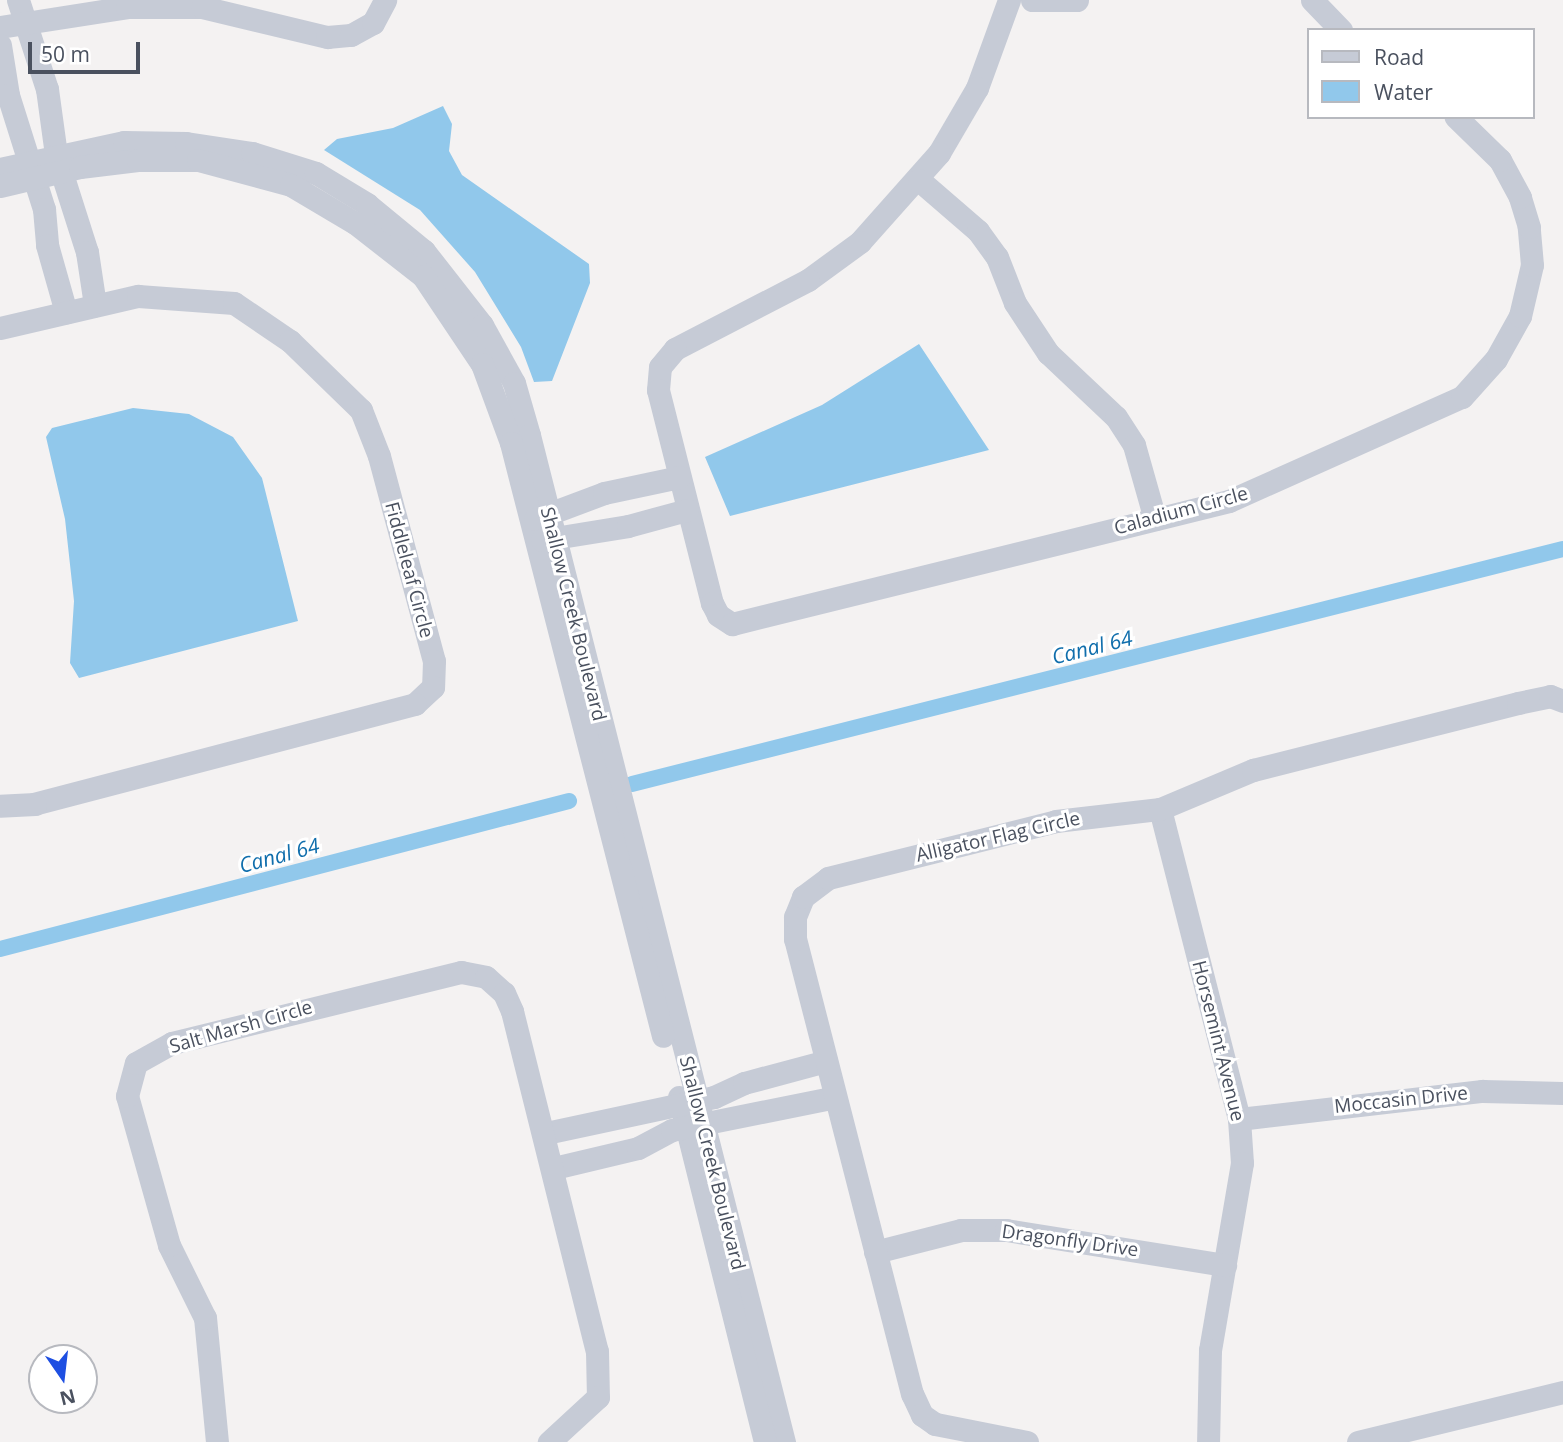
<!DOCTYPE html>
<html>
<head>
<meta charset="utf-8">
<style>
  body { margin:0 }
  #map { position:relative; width:1563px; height:1442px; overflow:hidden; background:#f4f2f2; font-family:"Open Sans",sans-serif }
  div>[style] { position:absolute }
  .water>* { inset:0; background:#91c8eb }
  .canal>* { height:16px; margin:-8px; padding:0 8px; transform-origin:8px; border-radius:8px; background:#91c8eb }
  .minor>* { height:23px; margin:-11.5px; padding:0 11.5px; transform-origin:11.5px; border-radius:11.5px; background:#c6cbd6 }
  span { translate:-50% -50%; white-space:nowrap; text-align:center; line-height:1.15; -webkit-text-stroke:6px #fff; paint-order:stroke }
  .street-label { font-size:19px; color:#4a515f }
  .water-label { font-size:21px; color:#106eac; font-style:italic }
  .legend { position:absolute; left:1307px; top:28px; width:228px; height:91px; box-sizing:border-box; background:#fff; border:2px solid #b7b9bf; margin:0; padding:9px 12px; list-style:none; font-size:21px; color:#4a515f }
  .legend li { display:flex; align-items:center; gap:14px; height:35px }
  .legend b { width:35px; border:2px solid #b7b9bf }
  .north { position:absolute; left:28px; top:1344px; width:70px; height:70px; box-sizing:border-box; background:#fff; border:2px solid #b7b9bf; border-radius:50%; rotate:166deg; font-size:19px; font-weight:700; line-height:28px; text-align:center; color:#4a515f }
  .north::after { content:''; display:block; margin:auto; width:24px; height:32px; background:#1e4fe2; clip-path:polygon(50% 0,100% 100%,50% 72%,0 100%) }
  .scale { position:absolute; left:28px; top:42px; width:112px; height:32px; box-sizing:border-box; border:4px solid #4a515f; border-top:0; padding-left:9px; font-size:21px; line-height:24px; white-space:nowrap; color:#4a515f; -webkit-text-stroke:5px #fff; paint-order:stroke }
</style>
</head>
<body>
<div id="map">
  <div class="water">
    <div style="clip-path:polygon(443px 106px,452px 124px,449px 151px,462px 175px,589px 264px,590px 283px,552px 381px,534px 382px,521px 347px,475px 272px,420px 210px,324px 150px,337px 139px,393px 128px)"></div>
    <div style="clip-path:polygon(919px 344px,989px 450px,730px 516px,705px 457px,822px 405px)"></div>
    <div style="clip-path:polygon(133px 408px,189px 414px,233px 437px,262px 478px,298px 621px,79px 678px,70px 663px,74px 601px,65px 519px,46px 437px,52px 428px)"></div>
  </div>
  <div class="canal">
    <div style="left:632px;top:784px;width:960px;rotate:-14.17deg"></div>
    <div style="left:0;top:949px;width:588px;rotate:-14.58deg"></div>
  </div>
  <div class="minor">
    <div style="left:18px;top:0;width:94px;rotate:72deg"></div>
    <div style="left:47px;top:89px;width:67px;rotate:82.2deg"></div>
    <div style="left:56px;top:155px;width:102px;rotate:72.3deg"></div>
    <div style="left:87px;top:252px;width:54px;rotate:81.4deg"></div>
    <div style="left:1009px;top:0;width:94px;rotate:110deg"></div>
    <div style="left:977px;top:88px;width:75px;rotate:120.3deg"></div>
    <div style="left:939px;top:153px;width:119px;rotate:131.6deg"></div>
    <div style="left:860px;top:242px;width:64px;rotate:143.8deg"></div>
    <div style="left:808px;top:280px;width:150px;rotate:152.6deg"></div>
    <div style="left:675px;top:349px;width:23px;rotate:130deg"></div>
    <div style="left:660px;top:367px;width:23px;rotate:95deg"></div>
    <div style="left:658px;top:390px;width:220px;rotate:75.8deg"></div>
    <div style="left:712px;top:603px;width:13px;rotate:63deg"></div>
    <div style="left:718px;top:615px;width:17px;rotate:33deg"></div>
    <div style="left:732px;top:624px;width:512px;rotate:-13.9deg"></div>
    <div style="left:1229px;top:501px;width:255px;rotate:-24.1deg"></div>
    <div style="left:1462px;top:397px;width:51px;rotate:-48.2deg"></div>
    <div style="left:1496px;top:359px;width:49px;rotate:-60.8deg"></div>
    <div style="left:1520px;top:316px;width:52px;rotate:-76.8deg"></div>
    <div style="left:1532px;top:265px;width:38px;rotate:-95deg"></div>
    <div style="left:1529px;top:227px;width:31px;rotate:-107deg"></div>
    <div style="left:1520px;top:197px;width:42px;rotate:-118.4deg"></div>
    <div style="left:1500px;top:160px;width:62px;rotate:-135.7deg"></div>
    <div style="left:1032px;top:0;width:45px"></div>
    <div style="left:1312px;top:0;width:42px;rotate:46deg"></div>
    <div style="left:0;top:27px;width:129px;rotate:-8.9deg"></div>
    <div style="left:127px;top:7px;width:75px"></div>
    <div style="left:202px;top:7px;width:129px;rotate:13.5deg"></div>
    <div style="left:327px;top:37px;width:24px;rotate:-5deg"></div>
    <div style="left:351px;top:35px;width:25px;rotate:-29deg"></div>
    <div style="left:373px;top:23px;width:26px;rotate:-62deg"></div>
    <div style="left:0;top:45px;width:51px;rotate:80.9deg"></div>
    <div style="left:8px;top:95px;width:120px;rotate:72.5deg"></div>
    <div style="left:44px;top:209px;width:36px;rotate:85deg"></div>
    <div style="left:47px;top:245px;width:70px;rotate:74.2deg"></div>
    <div style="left:0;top:169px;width:127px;rotate:-12.3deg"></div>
    <div style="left:124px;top:142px;width:62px;rotate:0.9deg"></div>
    <div style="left:186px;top:143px;width:67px;rotate:8.6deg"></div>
    <div style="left:252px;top:153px;width:67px;rotate:17.4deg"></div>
    <div style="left:316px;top:173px;width:60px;rotate:31.3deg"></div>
    <div style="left:367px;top:204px;width:74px;rotate:39.5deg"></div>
    <div style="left:424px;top:251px;width:94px;rotate:51.9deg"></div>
    <div style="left:482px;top:325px;width:66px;rotate:61.1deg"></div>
    <div style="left:514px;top:383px;width:54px;rotate:73.9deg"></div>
    <div style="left:529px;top:435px;width:1039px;rotate:75.79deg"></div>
    <div style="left:919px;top:180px;width:78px;rotate:40.8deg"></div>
    <div style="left:978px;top:231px;width:32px;rotate:54deg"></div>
    <div style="left:997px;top:257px;width:49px;rotate:68.6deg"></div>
    <div style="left:1015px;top:303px;width:60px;rotate:56.6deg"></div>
    <div style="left:1048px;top:353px;width:93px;rotate:43.3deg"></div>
    <div style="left:1116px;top:417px;width:33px;rotate:57deg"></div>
    <div style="left:1134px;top:445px;width:77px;rotate:74.2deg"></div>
    <div style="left:0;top:186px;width:82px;rotate:-13.4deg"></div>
    <div style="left:80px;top:167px;width:58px;rotate:-6.9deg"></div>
    <div style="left:138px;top:160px;width:60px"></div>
    <div style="left:198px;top:160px;width:96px;rotate:15deg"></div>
    <div style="left:291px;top:185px;width:74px;rotate:30.7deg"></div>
    <div style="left:355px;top:223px;width:86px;rotate:37.9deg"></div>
    <div style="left:423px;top:276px;width:106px;rotate:56.2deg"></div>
    <div style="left:482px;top:364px;width:84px;rotate:69.8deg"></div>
    <div style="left:511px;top:443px;width:612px;rotate:75.62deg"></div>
    <div style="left:0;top:328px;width:142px;rotate:-13.1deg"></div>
    <div style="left:138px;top:296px;width:96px;rotate:4.2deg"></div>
    <div style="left:234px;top:303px;width:68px;rotate:34.2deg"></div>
    <div style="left:290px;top:341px;width:99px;rotate:44.2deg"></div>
    <div style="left:361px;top:410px;width:49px;rotate:68.6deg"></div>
    <div style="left:379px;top:456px;width:212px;rotate:75deg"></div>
    <div style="left:434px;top:661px;width:26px;rotate:92deg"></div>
    <div style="left:433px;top:687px;width:25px;rotate:137deg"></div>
    <div style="left:415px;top:704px;width:393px;rotate:165.3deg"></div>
    <div style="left:35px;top:804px;width:35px;rotate:177deg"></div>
    <div style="left:535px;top:519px;width:74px;rotate:-20.6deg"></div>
    <div style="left:604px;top:493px;width:77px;rotate:-12deg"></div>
    <div style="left:542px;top:540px;width:87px;rotate:-9.2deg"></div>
    <div style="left:628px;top:526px;width:61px;rotate:-15.2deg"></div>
    <div style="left:1160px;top:809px;width:320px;rotate:75.7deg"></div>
    <div style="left:1239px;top:1119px;width:44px;rotate:86.1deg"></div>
    <div style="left:1242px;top:1163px;width:190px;rotate:99.7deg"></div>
    <div style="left:1210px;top:1350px;width:92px;rotate:91.2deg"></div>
    <div style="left:679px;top:1097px;width:356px;rotate:76deg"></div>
    <div style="left:1239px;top:1119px;width:245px;rotate:-6.6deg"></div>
    <div style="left:1482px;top:1091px;width:81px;rotate:1.4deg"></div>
    <div style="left:546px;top:1133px;width:172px;rotate:-12.1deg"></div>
    <div style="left:714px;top:1097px;width:33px;rotate:-25deg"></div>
    <div style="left:744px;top:1083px;width:85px;rotate:-15deg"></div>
    <div style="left:554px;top:1168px;width:86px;rotate:-13.4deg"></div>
    <div style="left:638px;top:1148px;width:38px;rotate:-28deg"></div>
    <div style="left:672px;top:1130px;width:166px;rotate:-11.4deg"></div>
    <div style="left:875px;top:1252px;width:89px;rotate:-14.3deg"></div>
    <div style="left:961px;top:1230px;width:45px"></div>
    <div style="left:1006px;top:1230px;width:222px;rotate:9.1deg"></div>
    <div style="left:217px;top:1442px;width:125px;rotate:-95.5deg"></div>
    <div style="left:205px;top:1318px;width:81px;rotate:-116.3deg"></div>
    <div style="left:169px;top:1245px;width:155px;rotate:-105.7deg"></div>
    <div style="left:127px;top:1096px;width:34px;rotate:-75deg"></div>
    <div style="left:136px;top:1063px;width:41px;rotate:-29.1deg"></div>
    <div style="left:172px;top:1043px;width:298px;rotate:-13.8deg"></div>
    <div style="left:461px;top:972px;width:25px;rotate:11deg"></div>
    <div style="left:486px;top:977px;width:24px;rotate:42deg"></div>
    <div style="left:504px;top:993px;width:20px;rotate:66deg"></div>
    <div style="left:512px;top:1011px;width:350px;rotate:76deg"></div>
    <div style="left:597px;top:1351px;width:46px;rotate:88.8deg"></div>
    <div style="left:598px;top:1397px;width:67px;rotate:137.4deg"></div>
    <div style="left:1027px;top:1442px;width:94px;rotate:-168.9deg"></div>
    <div style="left:935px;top:1424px;width:16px;rotate:-145deg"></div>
    <div style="left:922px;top:1415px;width:23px;rotate:-115deg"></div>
    <div style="left:912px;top:1394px;width:470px;rotate:-104.4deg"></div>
    <div style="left:795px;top:939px;width:22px;rotate:-90deg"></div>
    <div style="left:795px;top:917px;width:22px;rotate:-68deg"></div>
    <div style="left:803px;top:897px;width:31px;rotate:-37deg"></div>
    <div style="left:828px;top:878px;width:235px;rotate:-14deg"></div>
    <div style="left:1056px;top:821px;width:105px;rotate:-6.6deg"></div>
    <div style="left:1160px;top:809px;width:101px;rotate:-22.8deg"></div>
    <div style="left:1253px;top:770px;width:273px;rotate:-14.2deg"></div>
    <div style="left:1518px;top:703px;width:33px;rotate:-12deg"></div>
    <div style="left:1550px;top:696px;width:14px;rotate:21deg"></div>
    <div style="left:1358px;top:1442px;width:211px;rotate:-13.7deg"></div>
  </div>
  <div class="street-label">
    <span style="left:1181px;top:511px;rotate:-15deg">Caladium Circle</span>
    <span style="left:409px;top:570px;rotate:75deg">Fiddleleaf Circle</span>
    <span style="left:573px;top:614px;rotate:76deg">Shallow Creek Boulevard</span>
    <span style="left:998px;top:837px;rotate:-13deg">Alligator Flag Circle</span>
    <span style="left:241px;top:1027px;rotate:-16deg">Salt Marsh Circle</span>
    <span style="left:1218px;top:1041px;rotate:76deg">Horsemint Avenue</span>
    <span style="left:1401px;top:1100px;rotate:-6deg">Moccasin Drive</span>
    <span style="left:712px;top:1163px;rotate:76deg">Shallow Creek Boulevard</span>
    <span style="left:1070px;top:1241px;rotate:8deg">Dragonfly Drive</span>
  </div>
  <div class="water-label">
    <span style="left:1092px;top:647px;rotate:-14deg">Canal 64</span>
    <span style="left:279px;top:855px;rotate:-15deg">Canal 64</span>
  </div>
  <ul class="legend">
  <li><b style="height:9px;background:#c6cbd6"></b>Road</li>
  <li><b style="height:19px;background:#91c8eb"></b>Water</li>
  </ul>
  <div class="north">N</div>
  <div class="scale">50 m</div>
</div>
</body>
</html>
